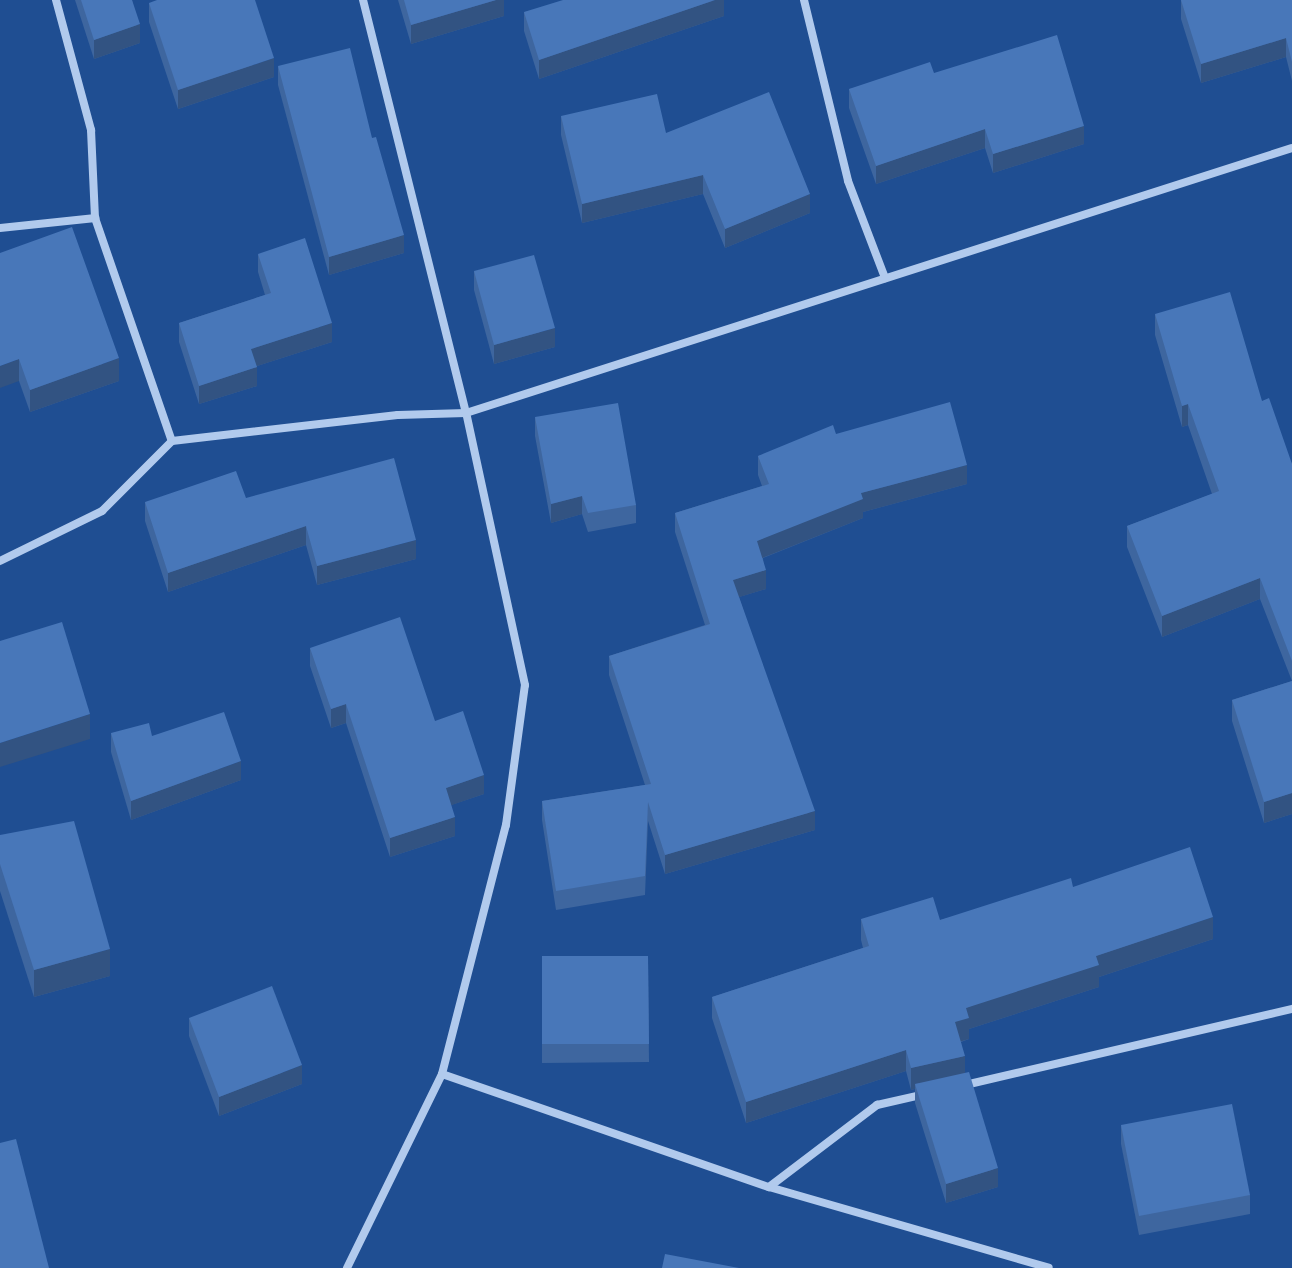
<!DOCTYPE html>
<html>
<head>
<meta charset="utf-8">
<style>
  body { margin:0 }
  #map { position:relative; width:1292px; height:1268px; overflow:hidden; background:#1f4e92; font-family:"Archivo Narrow",sans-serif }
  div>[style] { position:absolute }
  .minor>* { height:8px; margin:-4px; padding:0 4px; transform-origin:4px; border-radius:4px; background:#b1caed }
  .wall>* { inset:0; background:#3e669f }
  .shaded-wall>* { inset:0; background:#325382 }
  .building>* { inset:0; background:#4877b9 }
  span { translate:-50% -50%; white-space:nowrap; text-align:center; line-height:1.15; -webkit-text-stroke:6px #1f4e92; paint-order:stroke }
</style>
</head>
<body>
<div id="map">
  <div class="minor">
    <div style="left:56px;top:0;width:135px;rotate:74.9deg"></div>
    <div style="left:91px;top:130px;width:88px;rotate:87.4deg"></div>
    <div style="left:95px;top:218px;width:236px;rotate:71deg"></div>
    <div style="left:804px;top:0;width:186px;rotate:76.3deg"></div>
    <div style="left:848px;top:181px;width:104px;rotate:69.1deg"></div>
    <div style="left:0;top:228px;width:96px;rotate:-6deg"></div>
    <div style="left:0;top:561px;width:114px;rotate:-26.1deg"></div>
    <div style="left:102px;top:511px;width:99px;rotate:-45deg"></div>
    <div style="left:172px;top:441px;width:227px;rotate:-6.6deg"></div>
    <div style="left:398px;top:415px;width:68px;rotate:-1.7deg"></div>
    <div style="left:466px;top:413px;width:867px;rotate:-17.79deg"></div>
    <div style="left:442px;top:1074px;width:346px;rotate:19.1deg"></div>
    <div style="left:769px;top:1187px;width:291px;rotate:16.1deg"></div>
    <div style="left:965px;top:1085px;width:336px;rotate:-13.1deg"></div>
    <div style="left:769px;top:1187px;width:136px;rotate:-37.2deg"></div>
    <div style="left:877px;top:1105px;width:49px;rotate:-12.9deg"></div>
    <div style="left:347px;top:1268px;width:216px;rotate:-63.9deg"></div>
    <div style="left:442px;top:1074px;width:257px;rotate:-75.6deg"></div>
    <div style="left:506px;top:825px;width:141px;rotate:-82.3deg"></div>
    <div style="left:525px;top:685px;width:278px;rotate:-102.2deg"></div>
    <div style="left:466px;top:413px;width:426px;rotate:-104deg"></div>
  </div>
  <div class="wall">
    <div style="clip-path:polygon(75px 0,132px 0,140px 43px,94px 59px)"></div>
    <div style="clip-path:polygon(398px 0,504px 0,504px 16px,411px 44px)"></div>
    <div style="clip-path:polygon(724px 0,724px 16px,539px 79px,524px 31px,524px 12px)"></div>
    <div style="clip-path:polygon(1181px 0,1292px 0,1292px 81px,1286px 57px,1201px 83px,1181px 19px)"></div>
    <div style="clip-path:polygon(149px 3px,274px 77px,178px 109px,149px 22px)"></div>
    <div style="clip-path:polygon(278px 66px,372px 138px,404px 253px,329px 275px,278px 85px)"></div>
    <div style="clip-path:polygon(934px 73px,1084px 144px,993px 173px,985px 148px,876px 184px,849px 108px,849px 89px)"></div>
    <div style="clip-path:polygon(561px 116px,666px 133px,810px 213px,725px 248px,703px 194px,582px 223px,561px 135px)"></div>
    <div style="clip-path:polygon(0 253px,119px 381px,30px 412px,19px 381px)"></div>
    <div style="clip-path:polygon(258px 254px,332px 342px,257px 366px,257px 386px,199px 404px,179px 342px,179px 323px,265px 295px,258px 272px)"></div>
    <div style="clip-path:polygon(474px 271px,555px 347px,494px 364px,474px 290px)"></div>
    <div style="clip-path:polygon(1155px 314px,1262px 401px,1292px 464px,1292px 814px,1264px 823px,1232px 721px,1232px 700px,1292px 681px,1260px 599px,1162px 637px,1127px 547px,1127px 526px,1212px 494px,1188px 425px,1182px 427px,1155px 335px)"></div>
    <div style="clip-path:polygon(535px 417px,636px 505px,636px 523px,588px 532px,582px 514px,551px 523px,535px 436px)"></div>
    <div style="clip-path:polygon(836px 434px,967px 484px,863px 512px,863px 518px,763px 558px,766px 589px,739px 597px,815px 830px,665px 874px,648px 821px,645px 895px,556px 910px,542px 820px,542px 801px,645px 785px,609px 675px,609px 656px,705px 625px,675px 532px,675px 513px,762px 486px,758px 475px,758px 456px)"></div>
    <div style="clip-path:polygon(246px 498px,416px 559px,317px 585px,306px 545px,168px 592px,145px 521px,145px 502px)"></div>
    <div style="clip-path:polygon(310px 648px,435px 721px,484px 794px,451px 805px,455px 836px,390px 857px,346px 723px,331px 728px,310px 666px)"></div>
    <div style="clip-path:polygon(111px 733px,152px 736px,241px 780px,131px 820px,111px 752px)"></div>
    <div style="clip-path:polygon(0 835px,110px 976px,34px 997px,0 891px)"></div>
    <div style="clip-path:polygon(1073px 887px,1213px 939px,1099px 977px,1099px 987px,969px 1029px,969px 1039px,961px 1042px,965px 1073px,998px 1187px,946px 1203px,915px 1103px,915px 1089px,911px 1090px,906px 1071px,746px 1123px,712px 1018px,712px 997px,863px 948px,861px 940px,861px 919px,940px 920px)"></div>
    <div style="clip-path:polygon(542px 956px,648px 956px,649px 1062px,542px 1063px)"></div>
    <div style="clip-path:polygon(189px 1018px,302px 1084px,219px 1116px,189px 1036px)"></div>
    <div style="clip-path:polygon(1121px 1125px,1250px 1195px,1250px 1214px,1139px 1235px,1121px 1144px)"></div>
  </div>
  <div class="shaded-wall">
    <div style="clip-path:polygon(496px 0,504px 0,504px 16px,411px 44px,411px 25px)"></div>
    <div style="clip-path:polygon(715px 0,724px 0,724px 16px,539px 79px,539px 60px)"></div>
    <div style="clip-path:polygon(140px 24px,140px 43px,94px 59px,94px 40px)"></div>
    <div style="clip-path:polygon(1286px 38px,1286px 57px,1201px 83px,1201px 64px)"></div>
    <div style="clip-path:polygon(274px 58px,274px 77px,178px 109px,178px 90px)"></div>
    <div style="clip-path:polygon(1084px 126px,1084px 144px,993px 173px,993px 154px)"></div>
    <div style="clip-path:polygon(985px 129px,985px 148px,876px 184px,876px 166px)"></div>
    <div style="clip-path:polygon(703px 175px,703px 194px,582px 223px,582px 204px)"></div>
    <div style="clip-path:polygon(810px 194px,810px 213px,725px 248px,725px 229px)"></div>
    <div style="clip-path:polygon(404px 235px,404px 253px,329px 275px,329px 257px)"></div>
    <div style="clip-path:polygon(332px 323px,332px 342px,251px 368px,251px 349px)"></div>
    <div style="clip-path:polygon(555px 328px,555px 347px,494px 364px,494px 345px)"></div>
    <div style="clip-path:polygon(119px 358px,119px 381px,30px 412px,30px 390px)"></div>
    <div style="clip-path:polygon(19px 359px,19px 381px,0 388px,0 366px)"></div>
    <div style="clip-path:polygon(257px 367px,257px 386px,199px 404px,199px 386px)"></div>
    <div style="clip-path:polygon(1188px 404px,1188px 425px,1182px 427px,1182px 406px)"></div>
    <div style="clip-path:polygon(967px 465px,967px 484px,863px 512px,863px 518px,757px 560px,757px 541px,861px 493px)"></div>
    <div style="clip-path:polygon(582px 496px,582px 514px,551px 523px,551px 504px)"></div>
    <div style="clip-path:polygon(306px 526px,306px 545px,168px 592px,168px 573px)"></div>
    <div style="clip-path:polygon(416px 540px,416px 559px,317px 585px,317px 566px)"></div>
    <div style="clip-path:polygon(766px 570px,766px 589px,733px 599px,733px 580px)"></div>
    <div style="clip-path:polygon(1260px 578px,1260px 599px,1162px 637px,1162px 616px)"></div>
    <div style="clip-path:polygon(346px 704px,346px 723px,331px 728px,331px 709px)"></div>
    <div style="clip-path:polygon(90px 714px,90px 739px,0 767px,0 743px)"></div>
    <div style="clip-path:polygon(241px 761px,241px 780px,131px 820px,131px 801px)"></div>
    <div style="clip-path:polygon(484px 775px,484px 794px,446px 807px,446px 788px)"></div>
    <div style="clip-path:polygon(1292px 793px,1292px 814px,1264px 823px,1264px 802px)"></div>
    <div style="clip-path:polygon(815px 811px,815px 830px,665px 874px,665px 855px)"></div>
    <div style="clip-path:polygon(455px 817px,455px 836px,390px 857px,390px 838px)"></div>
    <div style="clip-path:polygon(1213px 917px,1213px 939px,1099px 977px,1099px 987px,969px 1029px,969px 1039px,955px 1043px,955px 1022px,966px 1008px,1096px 956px)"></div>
    <div style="clip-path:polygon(110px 949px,110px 976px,34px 997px,34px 970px)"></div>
    <div style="clip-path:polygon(906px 1050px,906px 1071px,746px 1123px,746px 1102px)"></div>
    <div style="clip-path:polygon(965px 1056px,965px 1077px,915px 1084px,915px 1089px,911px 1090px,911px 1068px)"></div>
    <div style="clip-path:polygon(302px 1065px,302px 1084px,219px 1116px,219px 1097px)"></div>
    <div style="clip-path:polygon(998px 1168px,998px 1187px,946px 1203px,946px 1184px)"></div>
  </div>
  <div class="building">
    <div style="clip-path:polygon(81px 0,132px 0,140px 24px,94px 40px)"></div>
    <div style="clip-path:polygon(157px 0,255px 0,274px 58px,178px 90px,149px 3px)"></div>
    <div style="clip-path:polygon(404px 0,496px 0,411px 25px)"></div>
    <div style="clip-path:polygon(563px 0,715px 0,539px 60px,524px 12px)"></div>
    <div style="clip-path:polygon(1181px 0,1292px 0,1292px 62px,1286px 38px,1201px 64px)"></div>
    <div style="clip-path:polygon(1057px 35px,1084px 126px,993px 154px,985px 129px,876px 166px,849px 89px,930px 62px,934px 73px)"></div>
    <div style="clip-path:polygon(350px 48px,372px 138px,376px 137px,404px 235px,329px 257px,278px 66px)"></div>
    <div style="clip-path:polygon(769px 92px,810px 194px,725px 229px,703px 175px,582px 204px,561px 116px,657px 94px,666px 133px)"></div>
    <div style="clip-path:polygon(72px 227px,119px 358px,30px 390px,19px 359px,0 366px,0 253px)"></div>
    <div style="clip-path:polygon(305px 238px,332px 323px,251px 349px,257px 367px,199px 386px,179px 323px,271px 293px,258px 254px)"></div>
    <div style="clip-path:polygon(534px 255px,555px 328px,494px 345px,474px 271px)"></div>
    <div style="clip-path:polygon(1230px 292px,1262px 401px,1269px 398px,1292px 464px,1292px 661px,1260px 578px,1162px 616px,1127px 526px,1219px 491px,1188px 404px,1182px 406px,1155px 314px)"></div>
    <div style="clip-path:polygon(950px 402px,967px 465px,861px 493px,863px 499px,757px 541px,766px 570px,733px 580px,815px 811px,665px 855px,648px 802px,645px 876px,556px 891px,542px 801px,651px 784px,609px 656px,710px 624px,675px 513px,769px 484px,758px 456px,833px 425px,836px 434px)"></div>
    <div style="clip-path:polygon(618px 403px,636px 505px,588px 513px,582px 496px,551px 504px,535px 417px)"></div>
    <div style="clip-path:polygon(394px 458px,416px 540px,317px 566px,306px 526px,168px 573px,145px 502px,236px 471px,246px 498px)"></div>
    <div style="clip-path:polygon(400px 617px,435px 721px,463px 711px,484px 775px,446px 788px,455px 817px,390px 838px,346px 704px,331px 709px,310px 648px)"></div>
    <div style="clip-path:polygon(62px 622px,90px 714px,0 743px,0 641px)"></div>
    <div style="clip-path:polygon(1292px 681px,1292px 793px,1264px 802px,1232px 700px)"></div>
    <div style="clip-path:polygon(224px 712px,241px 761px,131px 801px,111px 733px,149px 723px,152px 736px)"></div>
    <div style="clip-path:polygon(74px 821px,110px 949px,34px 970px,0 864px,0 835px)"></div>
    <div style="clip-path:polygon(1190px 847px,1213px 917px,1096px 956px,1099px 965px,966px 1008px,969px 1018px,955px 1022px,965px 1056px,911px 1068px,906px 1050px,746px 1102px,712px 997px,869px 946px,861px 919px,933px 897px,940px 920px,1071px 878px,1073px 887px)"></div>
    <div style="clip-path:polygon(542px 956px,648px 956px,649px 1044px,542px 1044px)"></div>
    <div style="clip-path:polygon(272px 986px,302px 1065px,219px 1097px,189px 1018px)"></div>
    <div style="clip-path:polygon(969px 1072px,998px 1168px,946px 1184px,915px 1084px)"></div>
    <div style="clip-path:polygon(1232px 1104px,1250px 1195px,1139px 1216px,1121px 1125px)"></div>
    <div style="clip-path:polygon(16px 1139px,49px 1268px,0 1268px,0 1143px)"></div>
    <div style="clip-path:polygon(665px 1254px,739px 1268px,662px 1268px)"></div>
  </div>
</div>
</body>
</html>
